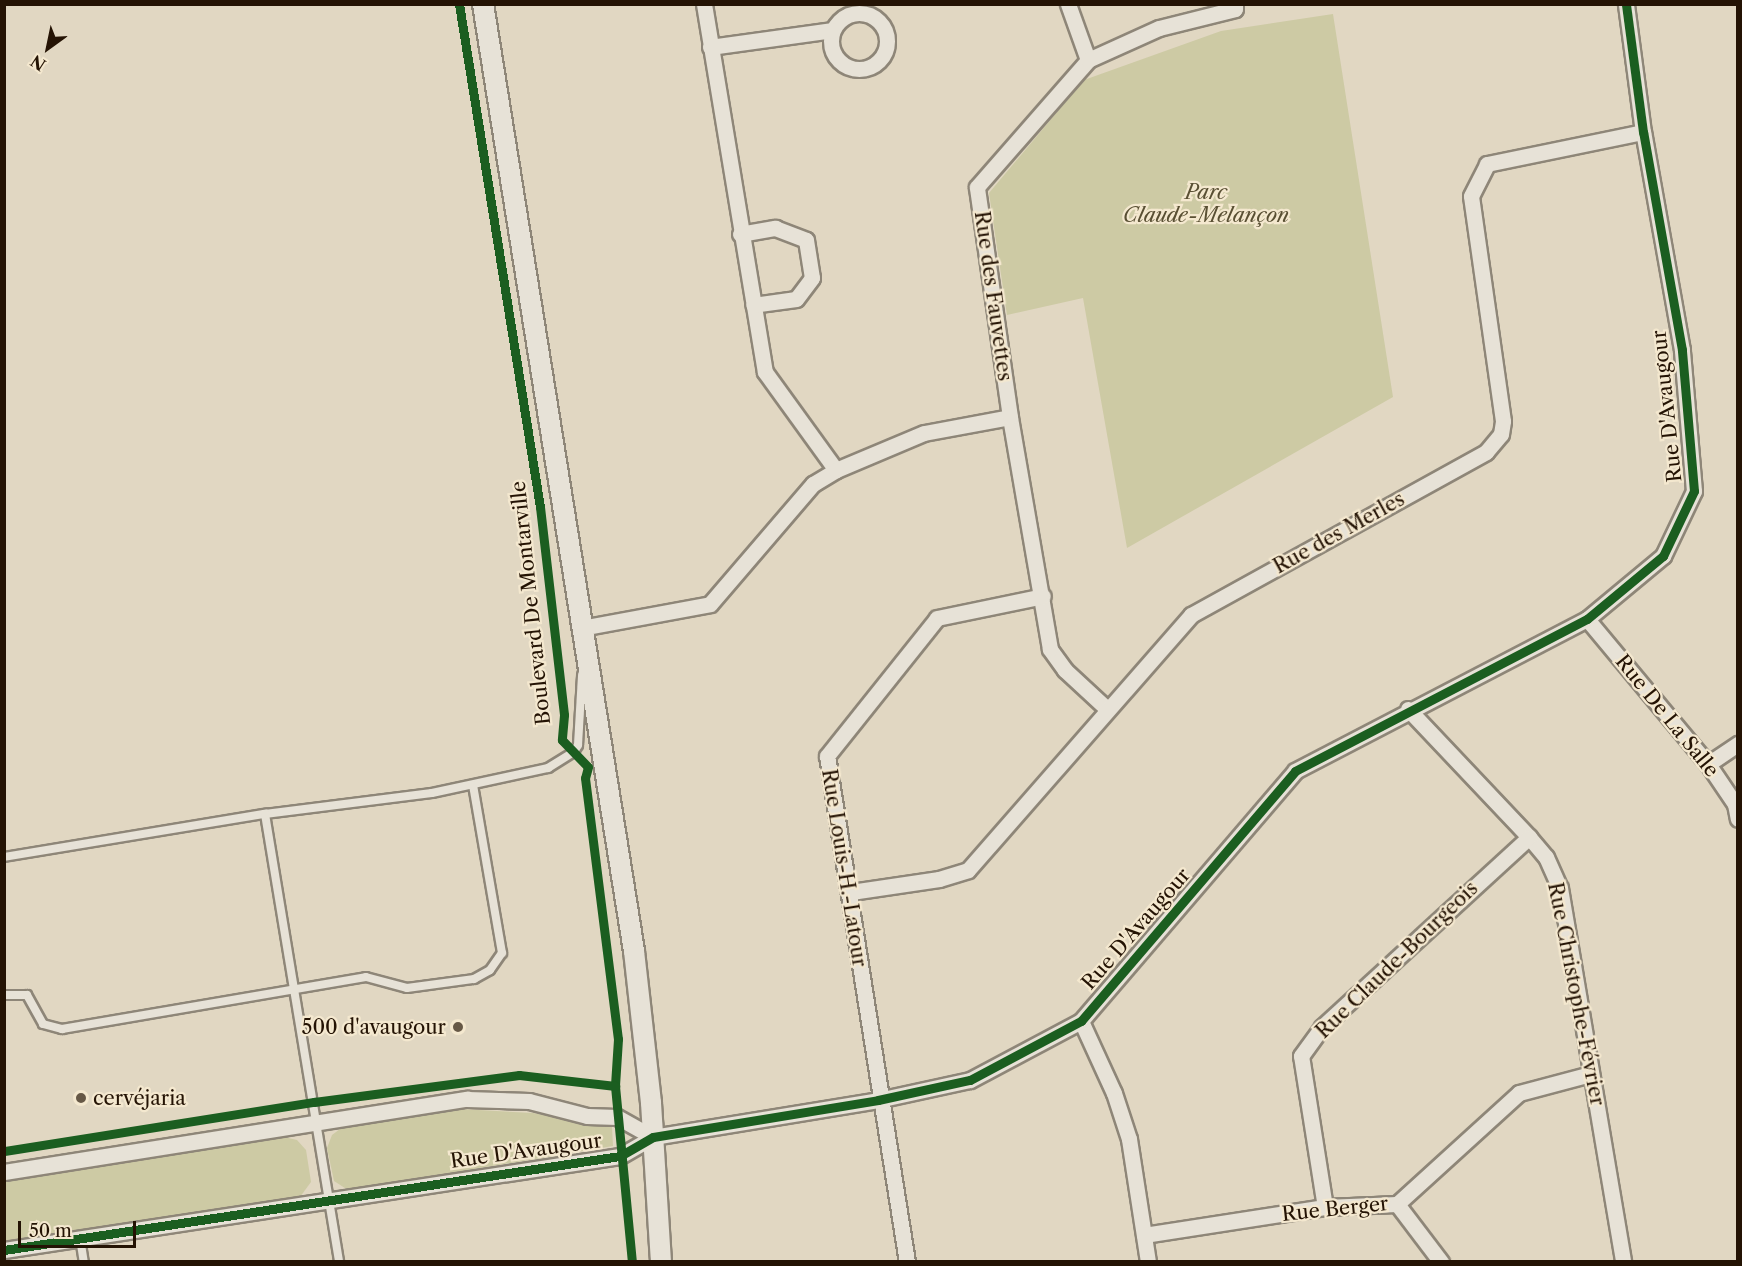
<!DOCTYPE html>
<html>
<head>
<meta charset="utf-8">
<style>
  body { margin:0 }
  #map { position:relative; width:1742px; height:1266px; overflow:hidden; background:#e1d7c2; font-family:"Libre Caslon Text",serif }
  div>[style] { position:absolute }
  .green>* { inset:0; background:#cdcaa4 }
  .roads { filter:drop-shadow(2px 0 #8e8678) drop-shadow(-2px 0 #8e8678) drop-shadow(0 2px #8e8678) drop-shadow(0 -2px #8e8678) }
  .service>* { height:8px; margin:-4px; padding:0 4px; transform-origin:4px; border-radius:4px; background:#e7e2d7 }
  .minor>* { height:15px; margin:-7.5px; padding:0 7.5px; transform-origin:7.5px; border-radius:7.5px; background:#e7e2d7 }
  .minor>.ring { margin:-7.5px; padding:0; box-sizing:content-box; background:none; border:15px solid #e7e2d7; border-radius:50% }
  .tertiary>* { height:20px; margin:-10px; padding:0 10px; transform-origin:10px; border-radius:10px; background:#e7e2d7 }
  .cycleway>* { height:9px; margin:-4.5px; padding:0 4.5px; transform-origin:4.5px; border-radius:4.5px; background:#1b5e20 }
  .dots>* { width:16px; height:16px; translate:-50% -50%; box-sizing:border-box; border:3px solid #f4e8cf; border-radius:50% }
  span { translate:-50% -50%; white-space:nowrap; text-align:center; line-height:1.15; -webkit-text-stroke:4.5px #f4e8cf; paint-order:stroke }
  .park-label { font-size:20px; color:#594f33; font-style:italic }
  .street-label { font-size:20px; color:#241304 }
  .poi-label { font-size:20px; color:#241304 }
  .right { translate:-100% -50%; text-align:right }
  .left { translate:0 -50%; text-align:left }
  .frame { position:absolute; inset:0; border:6px solid #241304; pointer-events:none }
  .north { position:absolute; left:18px; top:18px; width:60px; height:60px; -webkit-text-stroke:4px #f4e8cf; paint-order:stroke; rotate:213deg; font-size:16px; font-weight:700; line-height:24px; text-align:center; color:#241304 }
  .north::after { content:''; display:block; margin:auto; width:21px; height:27px; background:#241304; clip-path:polygon(50% 0,100% 100%,50% 72%,0 100%) }
  .scale { position:absolute; left:18px; top:1221px; width:118px; height:27px; box-sizing:border-box; border:3px solid #241304; border-top:0; padding-left:8px; font-size:18px; line-height:21px; white-space:nowrap; color:#241304; -webkit-text-stroke:4px #f4e8cf; paint-order:stroke }
</style>
</head>
<body>
<div id="map">
  <div class="green">
    <div style="clip-path:polygon(1333px 14px,1393px 397px,1127px 548px,1083px 298px,1007px 315px,989px 193px,1084px 80px,1221px 31px)"></div>
    <div style="clip-path:polygon(460px 1109px,533px 1113px,612px 1127px,613px 1146px,348px 1190px,334px 1181px,327px 1148px,332px 1135px,344px 1126px)"></div>
    <div style="clip-path:polygon(284px 1137px,297px 1140px,306px 1150px,311px 1182px,300px 1197px,5px 1246px,5px 1182px)"></div>
  </div>
  <div class="roads">
    <div class="service">
      <div style="left:265px;top:814px;width:168px;rotate:-7.2deg"></div>
      <div style="left:432px;top:793px;width:119px;rotate:-12.2deg"></div>
      <div style="left:548px;top:768px;width:31px;rotate:-32deg"></div>
      <div style="left:574px;top:752px;width:8px;rotate:-60deg"></div>
      <div style="left:578px;top:745px;width:70px;rotate:-86.7deg"></div>
      <div style="left:4px;top:857px;width:265px;rotate:-9.4deg"></div>
      <div style="left:265px;top:814px;width:454px;rotate:80.6deg"></div>
      <div style="left:4px;top:995px;width:23px"></div>
      <div style="left:27px;top:995px;width:33px;rotate:61deg"></div>
      <div style="left:43px;top:1024px;width:20px;rotate:15deg"></div>
      <div style="left:62px;top:1029px;width:308px;rotate:-9.7deg"></div>
      <div style="left:366px;top:977px;width:42px;rotate:15deg"></div>
      <div style="left:407px;top:988px;width:68px;rotate:-7.7deg"></div>
      <div style="left:474px;top:979px;width:18px;rotate:-29deg"></div>
      <div style="left:490px;top:970px;width:21px;rotate:-55deg"></div>
      <div style="left:502px;top:953px;width:170px;rotate:-99.8deg"></div>
      <div style="left:80px;top:1238px;width:24px;rotate:81deg"></div>
    </div>
    <div class="minor">
      <div style="left:704px;top:4px;width:373px;rotate:80.6deg"></div>
      <div style="left:765px;top:372px;width:121px;rotate:54.1deg"></div>
      <div style="left:1068px;top:4px;width:59px;rotate:70.3deg"></div>
      <div class="ring" style="left:831px;top:13px;width:41px;height:41px"></div>
      <div style="left:710px;top:47px;width:124px;rotate:-7.9deg"></div>
      <div style="left:740px;top:234px;width:36px;rotate:-10deg"></div>
      <div style="left:775px;top:228px;width:33px;rotate:21deg"></div>
      <div style="left:806px;top:240px;width:38px;rotate:81deg"></div>
      <div style="left:812px;top:278px;width:26px;rotate:127deg"></div>
      <div style="left:796px;top:299px;width:43px;rotate:172.1deg"></div>
      <div style="left:1587px;top:619px;width:189px;rotate:50.2deg"></div>
      <div style="left:1708px;top:764px;width:48px;rotate:56deg"></div>
      <div style="left:1735px;top:804px;width:15px;rotate:79deg"></div>
      <div style="left:581px;top:628px;width:131px;rotate:-10.5deg"></div>
      <div style="left:710px;top:604px;width:158px;rotate:-49.4deg"></div>
      <div style="left:813px;top:484px;width:27px;rotate:-31deg"></div>
      <div style="left:836px;top:470px;width:95px;rotate:-22.8deg"></div>
      <div style="left:924px;top:433px;width:87px;rotate:-10.5deg"></div>
      <div style="left:1106px;top:708px;width:56px;rotate:-137.2deg"></div>
      <div style="left:1065px;top:670px;width:26px;rotate:-126deg"></div>
      <div style="left:1050px;top:649px;width:235px;rotate:-99.8deg"></div>
      <div style="left:1010px;top:417px;width:232px;rotate:-98.2deg"></div>
      <div style="left:977px;top:187px;width:169px;rotate:-48.8deg"></div>
      <div style="left:1088px;top:60px;width:78px;rotate:-24.3deg"></div>
      <div style="left:1159px;top:28px;width:78px;rotate:-14deg"></div>
      <div style="left:1235px;top:9px;width:5px;rotate:-90deg"></div>
      <div style="left:1408px;top:709px;width:176px;rotate:46.6deg"></div>
      <div style="left:1529px;top:837px;width:26px;rotate:50deg"></div>
      <div style="left:1546px;top:857px;width:34px;rotate:66deg"></div>
      <div style="left:1560px;top:888px;width:379px;rotate:80.4deg"></div>
      <div style="left:1708px;top:764px;width:36px;rotate:-34deg"></div>
      <div style="left:851px;top:892px;width:89px;rotate:-8.4deg"></div>
      <div style="left:939px;top:879px;width:30px;rotate:-17deg"></div>
      <div style="left:968px;top:870px;width:339px;rotate:-48.8deg"></div>
      <div style="left:1191px;top:615px;width:337px;rotate:-28.9deg"></div>
      <div style="left:1486px;top:452px;width:23px;rotate:-50deg"></div>
      <div style="left:1501px;top:434px;width:13px;rotate:-81deg"></div>
      <div style="left:1503px;top:421px;width:227px;rotate:-98.1deg"></div>
      <div style="left:1471px;top:196px;width:36px;rotate:-63deg"></div>
      <div style="left:1487px;top:164px;width:159px;rotate:-11.6deg"></div>
      <div style="left:1081px;top:1021px;width:79px;rotate:65.4deg"></div>
      <div style="left:1114px;top:1093px;width:48px;rotate:71.9deg"></div>
      <div style="left:1129px;top:1139px;width:124px;rotate:81.2deg"></div>
      <div style="left:4px;top:1172px;width:469px;rotate:-9deg"></div>
      <div style="left:467px;top:1099px;width:62px;rotate:1.8deg"></div>
      <div style="left:529px;top:1101px;width:60px;rotate:14.5deg"></div>
      <div style="left:587px;top:1116px;width:30px;rotate:2deg"></div>
      <div style="left:617px;top:1117px;width:41px;rotate:29.1deg"></div>
      <div style="left:1397px;top:1204px;width:73px;rotate:52.8deg"></div>
      <div style="left:1325px;top:1207px;width:153px;rotate:-99deg"></div>
      <div style="left:1301px;top:1056px;width:36px;rotate:-54deg"></div>
      <div style="left:1322px;top:1027px;width:281px;rotate:-42.5deg"></div>
      <div style="left:1144px;top:1235px;width:183px;rotate:-8.8deg"></div>
      <div style="left:1325px;top:1207px;width:72px;rotate:-2.4deg"></div>
      <div style="left:1397px;top:1204px;width:165px;rotate:-42.3deg"></div>
      <div style="left:1519px;top:1093px;width:74px;rotate:-14.8deg"></div>
      <div style="left:4px;top:1250px;width:623px;rotate:-8.68deg"></div>
      <div style="left:620px;top:1156px;width:38px;rotate:-30deg"></div>
      <div style="left:653px;top:1137px;width:228px;rotate:-9.3deg"></div>
      <div style="left:878px;top:1100px;width:94px;rotate:-12.3deg"></div>
      <div style="left:970px;top:1080px;width:126px;rotate:-28deg"></div>
      <div style="left:1081px;top:1021px;width:329px;rotate:-49.4deg"></div>
      <div style="left:1295px;top:771px;width:329px;rotate:-27.5deg"></div>
      <div style="left:1587px;top:619px;width:99px;rotate:-39.7deg"></div>
      <div style="left:1663px;top:556px;width:72px;rotate:-64.5deg"></div>
      <div style="left:1694px;top:491px;width:142px;rotate:-94.9deg"></div>
      <div style="left:1682px;top:350px;width:221px;rotate:-100.1deg"></div>
      <div style="left:1643px;top:132px;width:129px;rotate:-97.6deg"></div>
      <div style="left:907px;top:1262px;width:512px;rotate:-98.98deg"></div>
      <div style="left:827px;top:756px;width:176px;rotate:-51.4deg"></div>
      <div style="left:937px;top:618px;width:108px;rotate:-11.7deg"></div>
    </div>
    <div class="tertiary">
      <div style="left:483px;top:4px;width:959px;rotate:80.94deg"></div>
      <div style="left:634px;top:951px;width:153px;rotate:83.6deg"></div>
      <div style="left:651px;top:1103px;width:159px;rotate:86.4deg"></div>
    </div>
  </div>
  <div class="cycleway">
    <div style="left:459px;top:4px;width:509px;rotate:80.85deg"></div>
    <div style="left:540px;top:507px;width:209px;rotate:83.4deg"></div>
    <div style="left:564px;top:715px;width:25px;rotate:95deg"></div>
    <div style="left:562px;top:740px;width:37px;rotate:46deg"></div>
    <div style="left:588px;top:767px;width:11px;rotate:105deg"></div>
    <div style="left:585px;top:778px;width:263px;rotate:82.8deg"></div>
    <div style="left:618px;top:1039px;width:47px;rotate:93.7deg"></div>
    <div style="left:615px;top:1086px;width:177px;rotate:84.5deg"></div>
    <div style="left:4px;top:1151px;width:314px;rotate:-9deg"></div>
    <div style="left:314px;top:1102px;width:207px;rotate:-7.5deg"></div>
    <div style="left:519px;top:1075px;width:97px;rotate:6.5deg"></div>
    <div style="left:4px;top:1250px;width:623px;rotate:-8.68deg"></div>
    <div style="left:620px;top:1156px;width:38px;rotate:-30deg"></div>
    <div style="left:653px;top:1137px;width:228px;rotate:-9.3deg"></div>
    <div style="left:878px;top:1100px;width:94px;rotate:-12.3deg"></div>
    <div style="left:970px;top:1080px;width:126px;rotate:-28deg"></div>
    <div style="left:1081px;top:1021px;width:329px;rotate:-49.4deg"></div>
    <div style="left:1295px;top:771px;width:329px;rotate:-27.5deg"></div>
    <div style="left:1587px;top:619px;width:99px;rotate:-39.7deg"></div>
    <div style="left:1663px;top:556px;width:72px;rotate:-64.5deg"></div>
    <div style="left:1694px;top:491px;width:142px;rotate:-94.9deg"></div>
    <div style="left:1682px;top:350px;width:221px;rotate:-100.1deg"></div>
    <div style="left:1643px;top:132px;width:129px;rotate:-97.6deg"></div>
  </div>
  <div class="dots">
    <div style="left:458px;top:1027px;background:#665846"></div>
    <div style="left:81px;top:1098px;background:#665846"></div>
  </div>
  <div class="park-label">
    <span style="left:1206px;top:204px">Parc<br>Claude-Melançon</span>
  </div>
  <div class="street-label">
    <span style="left:993px;top:296px;rotate:82deg">Rue des Fauvettes</span>
    <span style="left:1667px;top:406px;rotate:-96deg">Rue D'Avaugour</span>
    <span style="left:1339px;top:533px;rotate:-29deg">Rue des Merles</span>
    <span style="left:531px;top:603px;rotate:-96deg">Boulevard De Montarville</span>
    <span style="left:1667px;top:716px;rotate:51deg">Rue De La Salle</span>
    <span style="left:844px;top:868px;rotate:81deg">Rue Louis-H.-Latour</span>
    <span style="left:1136px;top:929px;rotate:-49deg">Rue D'Avaugour</span>
    <span style="left:1397px;top:960px;rotate:-44deg">Rue Claude-Bourgeois</span>
    <span style="left:1576px;top:994px;rotate:79deg">Rue Christophe-Février</span>
    <span style="left:526px;top:1151px;rotate:-8deg">Rue D'Avaugour</span>
    <span style="left:1335px;top:1209px;rotate:-6deg">Rue Berger</span>
  </div>
  <div class="poi-label">
    <span class="right" style="left:446px;top:1027px">500 d'avaugour</span>
    <span class="left" style="left:93px;top:1098px">cervéjaria</span>
  </div>
  <div class="frame"></div>
  <div class="north">N</div>
  <div class="scale">50 m</div>
</div>
</body>
</html>
